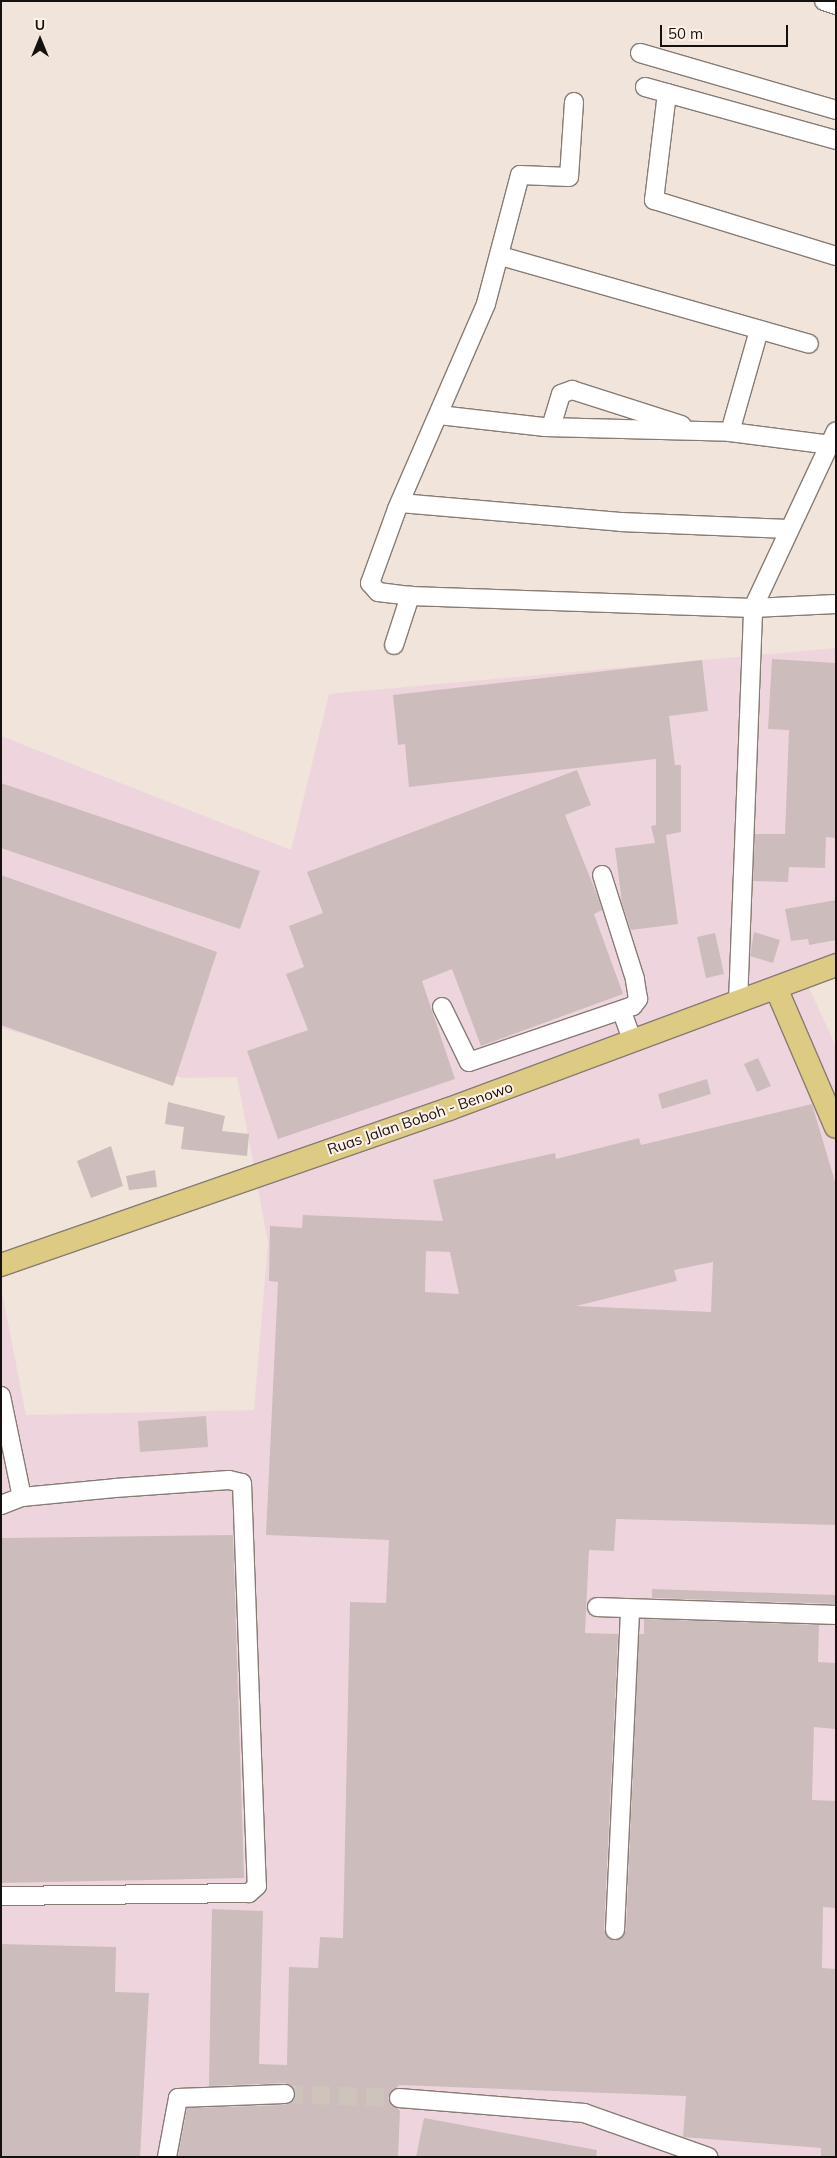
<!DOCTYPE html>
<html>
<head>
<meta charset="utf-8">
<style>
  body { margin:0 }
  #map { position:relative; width:837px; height:2158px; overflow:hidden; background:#f0e4db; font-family:Mulish,sans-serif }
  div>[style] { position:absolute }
  .industrial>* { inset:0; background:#eed5dd }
  .building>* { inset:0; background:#ccbdbc }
  .minor-tunnel>* { height:18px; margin-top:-9px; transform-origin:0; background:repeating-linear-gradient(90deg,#cfc4bc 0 18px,transparent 0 27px) }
  .roads { filter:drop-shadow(1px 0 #877c74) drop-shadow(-1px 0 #877c74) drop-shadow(0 1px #877c74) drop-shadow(0 -1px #877c74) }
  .minor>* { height:18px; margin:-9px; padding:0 9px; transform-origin:9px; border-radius:9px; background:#fff }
  .major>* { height:22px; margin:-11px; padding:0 11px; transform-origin:11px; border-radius:11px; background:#ddca83 }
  span { translate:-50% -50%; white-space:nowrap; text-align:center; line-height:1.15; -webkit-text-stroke:4px #fdf1e8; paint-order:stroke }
  .street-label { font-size:15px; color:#15110e }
  .frame { position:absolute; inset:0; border:2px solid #15110e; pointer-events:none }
  .north { position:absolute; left:15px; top:15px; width:50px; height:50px; -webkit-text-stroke:4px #fdf1e8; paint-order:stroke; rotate:0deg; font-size:14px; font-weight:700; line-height:20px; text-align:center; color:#15110e }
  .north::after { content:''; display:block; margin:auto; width:18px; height:22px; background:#15110e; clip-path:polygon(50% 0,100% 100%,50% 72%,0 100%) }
  .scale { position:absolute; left:660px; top:25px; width:128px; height:22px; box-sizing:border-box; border:2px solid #15110e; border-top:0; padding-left:6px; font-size:15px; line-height:18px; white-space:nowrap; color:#15110e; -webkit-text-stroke:4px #fdf1e8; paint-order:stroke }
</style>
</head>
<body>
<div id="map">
  <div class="industrial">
    <div style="clip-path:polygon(836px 648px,836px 965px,804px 977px,836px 1046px,836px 2157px,1px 2157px,1px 1287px,26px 1415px,254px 1410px,268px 1242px,237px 1077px,183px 1078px,1px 1028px,1px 736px,291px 850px,329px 694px)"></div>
  </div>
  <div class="building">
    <div style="clip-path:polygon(772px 659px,836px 663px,836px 838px,826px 837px,825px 868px,789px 867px,788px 882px,753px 881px,755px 834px,785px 834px,789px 730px,768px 729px)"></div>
    <div style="clip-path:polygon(702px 660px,708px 711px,669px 716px,675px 765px,681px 765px,681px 832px,666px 835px,678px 924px,631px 930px,622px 903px,615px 848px,655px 843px,651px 826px,656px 825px,656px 759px,409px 787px,405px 744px,398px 745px,393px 695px)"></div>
    <div style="clip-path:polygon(577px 770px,591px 805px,565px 815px,599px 900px,602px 910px,594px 914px,623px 994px,481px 1046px,452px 969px,422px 981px,455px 1079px,278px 1139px,247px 1051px,308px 1030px,286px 974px,304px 967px,289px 926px,323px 913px,307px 872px)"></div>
    <div style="clip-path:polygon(1px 783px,260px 871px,240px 929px,1px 848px)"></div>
    <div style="clip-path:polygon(1px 875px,217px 952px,173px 1086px,1px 1025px)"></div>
    <div style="clip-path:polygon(836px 900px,836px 940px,809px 945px,808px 939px,791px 941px,785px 909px)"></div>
    <div style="clip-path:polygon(754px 932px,780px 940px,773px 963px,750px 956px)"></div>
    <div style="clip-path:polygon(715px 933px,724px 974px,706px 978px,697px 937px)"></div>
    <div style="clip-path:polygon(758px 1058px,771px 1086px,757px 1092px,744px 1064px)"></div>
    <div style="clip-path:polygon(707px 1079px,711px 1094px,662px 1109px,658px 1094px)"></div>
    <div style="clip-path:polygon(168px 1102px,225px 1116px,222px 1131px,249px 1134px,247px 1156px,181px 1149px,184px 1127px,165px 1124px)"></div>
    <div style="clip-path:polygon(evenodd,812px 1104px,836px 1185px,836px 1525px,616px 1519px,614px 1551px,589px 1550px,585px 1633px,618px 1634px,604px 1930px,615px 1941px,626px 1930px,639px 1634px,644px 1634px,644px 1619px,819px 1625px,818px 1662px,836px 1663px,836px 1729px,814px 1727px,812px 1800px,836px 1801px,836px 1908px,823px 1907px,822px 1968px,836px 1969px,836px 2157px,821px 2157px,821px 2148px,683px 2137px,686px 2096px,399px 2085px,388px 2098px,400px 2111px,398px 2157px,178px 2157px,187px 2108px,285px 2105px,295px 2098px,294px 2089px,285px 2083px,209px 2086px,212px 1909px,263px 1911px,259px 2064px,287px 2065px,289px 1967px,318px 1968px,320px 1937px,343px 1938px,350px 1602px,386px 1603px,389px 1540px,266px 1535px,278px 1282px,269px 1281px,270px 1226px,302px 1228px,303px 1215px,443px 1221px,433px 1180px,555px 1153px,556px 1159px,639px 1138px,641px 1145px,812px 1104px,426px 1251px,450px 1252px,459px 1294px,425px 1292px,426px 1251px,812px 1104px,713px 1262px,711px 1312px,576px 1306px,677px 1281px,674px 1270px,713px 1262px)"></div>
    <div style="clip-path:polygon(111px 1146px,123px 1186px,91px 1198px,77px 1161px)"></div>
    <div style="clip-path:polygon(155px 1170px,157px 1187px,129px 1190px,126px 1176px)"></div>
    <div style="clip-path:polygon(206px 1416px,208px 1447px,140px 1452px,138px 1421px)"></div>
    <div style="clip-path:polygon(233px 1535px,244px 1878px,1px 1883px,1px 1538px)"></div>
    <div style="clip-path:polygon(652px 1589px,836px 1595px,836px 1604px,652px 1598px)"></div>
    <div style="clip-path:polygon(1px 1944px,116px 1947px,115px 1992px,149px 1993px,140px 2157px,1px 2157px)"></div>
    <div style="clip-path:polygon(424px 2118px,597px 2150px,596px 2157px,416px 2157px)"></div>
  </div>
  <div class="minor-tunnel">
    <div style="left:285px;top:2094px;width:114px;rotate:2deg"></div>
  </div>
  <div class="roads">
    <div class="minor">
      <div style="left:824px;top:1px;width:13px;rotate:18deg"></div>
      <div style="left:640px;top:53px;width:204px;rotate:16.2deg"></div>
      <div style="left:645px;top:87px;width:198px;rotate:15.5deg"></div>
      <div style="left:667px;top:93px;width:108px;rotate:96.9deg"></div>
      <div style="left:654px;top:200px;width:190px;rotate:17.1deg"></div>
      <div style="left:574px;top:102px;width:75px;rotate:93.8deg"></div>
      <div style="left:569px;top:177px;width:49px;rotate:-177.7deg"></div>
      <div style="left:520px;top:175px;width:133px;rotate:104.8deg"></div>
      <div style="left:486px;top:304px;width:223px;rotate:113.5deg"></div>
      <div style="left:397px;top:509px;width:79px;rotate:110deg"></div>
      <div style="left:370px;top:583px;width:12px;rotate:48deg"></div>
      <div style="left:378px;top:592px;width:32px;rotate:7deg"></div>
      <div style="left:410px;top:596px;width:343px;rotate:2deg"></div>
      <div style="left:753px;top:608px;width:83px;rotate:-2.8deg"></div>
      <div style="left:501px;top:256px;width:320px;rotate:15.9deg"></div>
      <div style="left:439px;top:415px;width:107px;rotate:6.5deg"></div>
      <div style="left:545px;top:427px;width:185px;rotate:1.5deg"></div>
      <div style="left:730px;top:432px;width:102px;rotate:7.3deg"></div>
      <div style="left:551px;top:427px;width:34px;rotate:-73deg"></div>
      <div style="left:561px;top:394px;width:12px;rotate:-20deg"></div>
      <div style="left:572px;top:390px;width:115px;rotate:17.7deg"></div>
      <div style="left:730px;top:432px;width:106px;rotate:-74.1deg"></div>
      <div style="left:400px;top:503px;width:221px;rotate:4.9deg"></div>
      <div style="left:620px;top:522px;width:168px;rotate:2.4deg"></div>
      <div style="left:394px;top:645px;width:52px;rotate:-71.9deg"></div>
      <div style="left:738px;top:1003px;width:395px;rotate:-87.8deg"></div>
      <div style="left:753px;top:608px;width:195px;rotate:-64.9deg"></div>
      <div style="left:442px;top:1007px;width:61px;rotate:63.9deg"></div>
      <div style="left:469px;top:1062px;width:173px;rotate:-18.9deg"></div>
      <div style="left:633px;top:1006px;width:9px;rotate:-54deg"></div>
      <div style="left:638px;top:999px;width:20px;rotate:-99deg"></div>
      <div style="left:635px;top:979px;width:109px;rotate:-107.6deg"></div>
      <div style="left:622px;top:1012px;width:32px;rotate:70deg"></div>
      <div style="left:1px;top:1396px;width:103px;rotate:78.3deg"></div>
      <div style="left:1px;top:1505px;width:22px;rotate:-21deg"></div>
      <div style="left:22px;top:1497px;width:93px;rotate:-5.5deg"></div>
      <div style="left:115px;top:1488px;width:114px;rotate:-4deg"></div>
      <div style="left:229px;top:1480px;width:13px;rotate:13deg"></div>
      <div style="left:242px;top:1483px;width:403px;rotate:87.9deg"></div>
      <div style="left:257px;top:1886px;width:11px;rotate:139deg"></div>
      <div style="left:249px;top:1893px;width:248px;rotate:179.3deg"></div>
      <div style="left:597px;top:1607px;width:239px;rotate:1.9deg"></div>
      <div style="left:615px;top:1930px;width:321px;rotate:-87.3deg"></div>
      <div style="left:399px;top:2098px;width:186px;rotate:4.6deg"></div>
      <div style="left:584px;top:2113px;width:132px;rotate:19.5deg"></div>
      <div style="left:167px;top:2157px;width:60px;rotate:-79.4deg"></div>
      <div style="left:178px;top:2098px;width:107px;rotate:-2.1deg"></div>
    </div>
    <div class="major">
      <div style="left:776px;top:988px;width:151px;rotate:66.7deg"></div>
      <div style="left:1px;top:1265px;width:474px;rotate:-19.2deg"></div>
      <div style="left:449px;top:1109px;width:413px;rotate:-20.4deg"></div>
    </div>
  </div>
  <div class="street-label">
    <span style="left:420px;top:1118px;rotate:-19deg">Ruas Jalan Boboh - Benowo</span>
  </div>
  <div class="frame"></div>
  <div class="north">U</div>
  <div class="scale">50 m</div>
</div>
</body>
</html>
